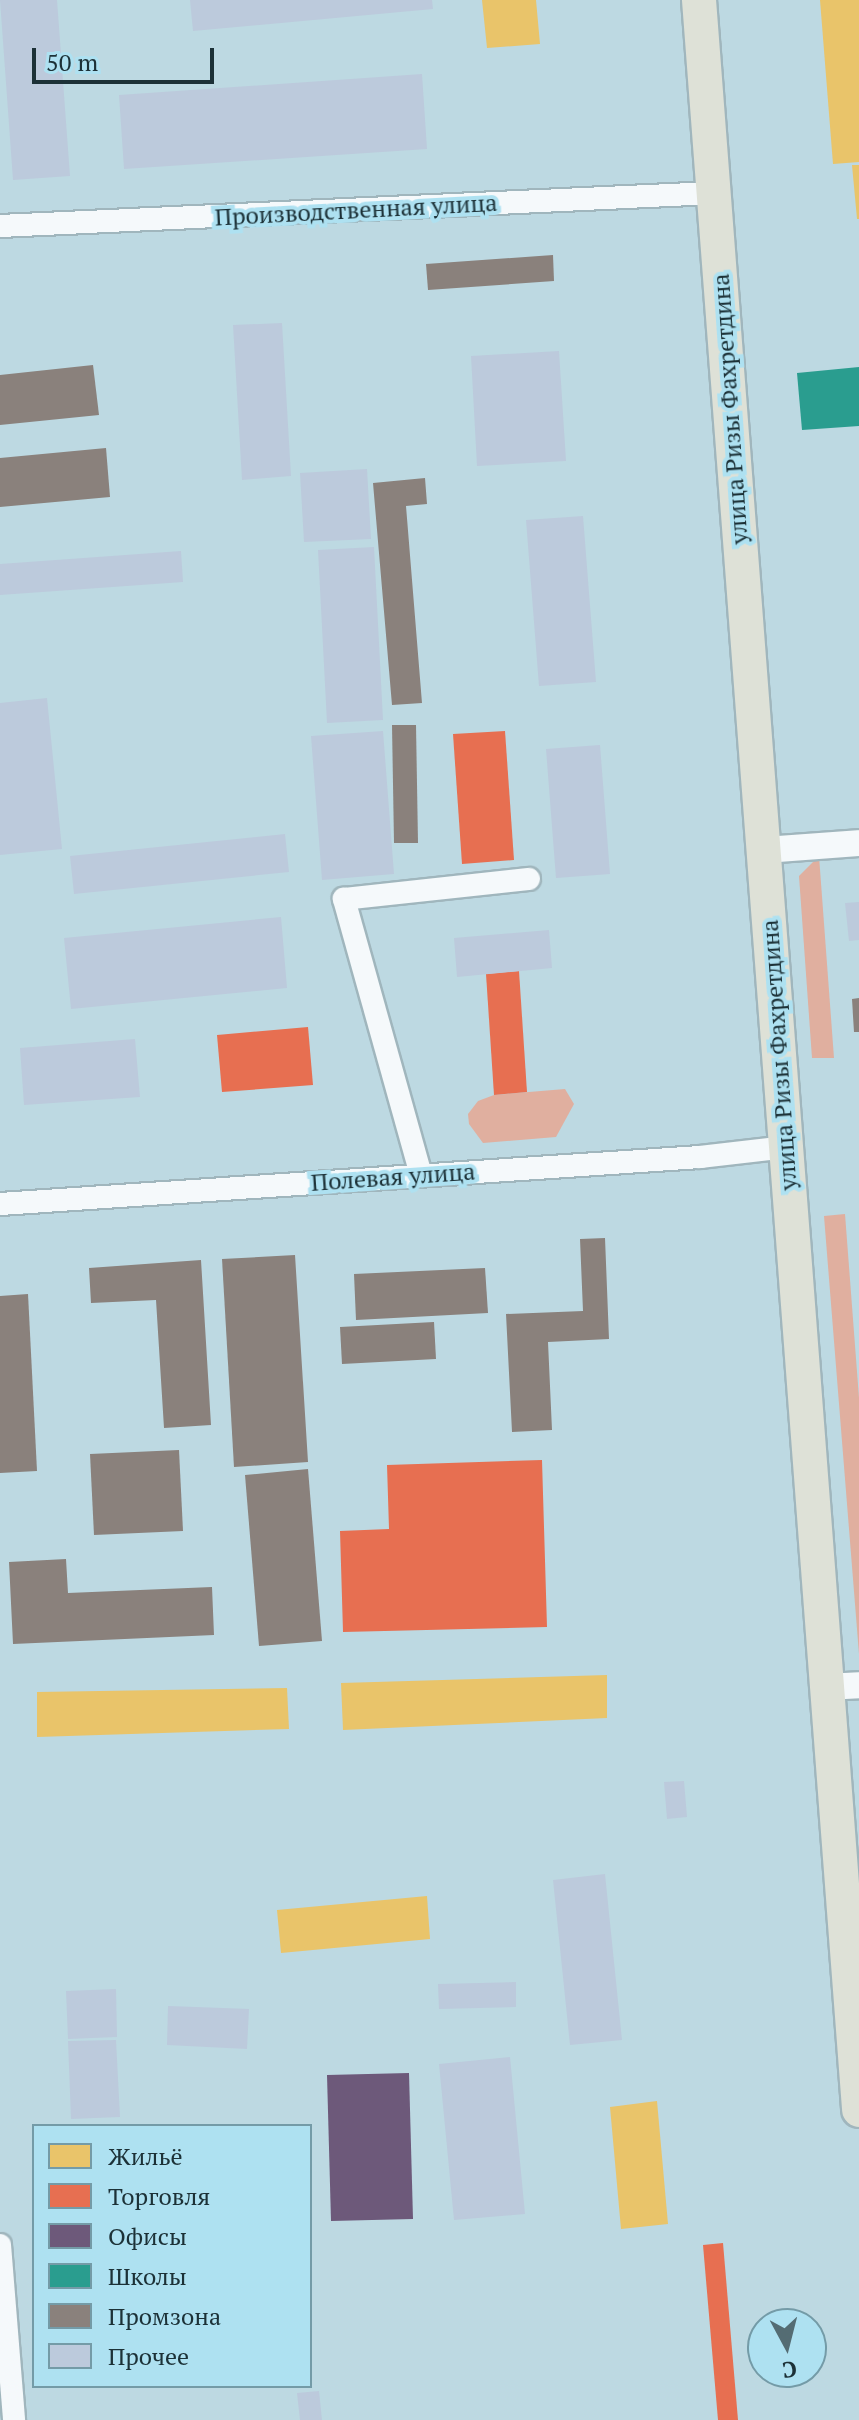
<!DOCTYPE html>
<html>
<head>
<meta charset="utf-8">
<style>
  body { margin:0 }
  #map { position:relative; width:859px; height:2420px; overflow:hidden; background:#bdd9e2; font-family:"PT Serif",serif }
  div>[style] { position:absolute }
  .green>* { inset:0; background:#e0af9f }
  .homes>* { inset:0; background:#e9c46a }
  .shops>* { inset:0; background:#e76f51 }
  .offices>* { inset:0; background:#6d597a }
  .schools>* { inset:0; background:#2a9d8f }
  .industry>* { inset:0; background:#8a817c }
  .building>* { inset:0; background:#bccadc }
  .roads { filter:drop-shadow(2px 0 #a0b6bd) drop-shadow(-2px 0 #a0b6bd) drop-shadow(0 2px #a0b6bd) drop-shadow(0 -2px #a0b6bd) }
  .minor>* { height:22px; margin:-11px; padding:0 11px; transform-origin:11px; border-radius:11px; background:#f5f9fb }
  .tertiary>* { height:26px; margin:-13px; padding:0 13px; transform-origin:13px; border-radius:13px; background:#f5f9fb }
  .primary>* { height:34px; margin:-17px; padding:0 17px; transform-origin:17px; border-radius:17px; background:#dee1d7 }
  span { translate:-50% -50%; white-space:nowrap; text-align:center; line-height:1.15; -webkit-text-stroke:8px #aee1f1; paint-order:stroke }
  .street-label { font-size:24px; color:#1c3137 }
  .legend { position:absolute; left:32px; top:2124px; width:280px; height:264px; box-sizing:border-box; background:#aee1f1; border:2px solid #749ba7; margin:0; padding:10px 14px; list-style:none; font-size:24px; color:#1c3137 }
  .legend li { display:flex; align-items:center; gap:16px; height:40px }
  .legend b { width:40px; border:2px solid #749ba7 }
  .north { position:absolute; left:747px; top:2308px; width:80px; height:80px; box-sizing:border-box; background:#aee1f1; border:2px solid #749ba7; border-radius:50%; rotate:173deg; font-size:22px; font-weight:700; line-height:32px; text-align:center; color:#1c3137 }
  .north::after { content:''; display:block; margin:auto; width:28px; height:36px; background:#546c73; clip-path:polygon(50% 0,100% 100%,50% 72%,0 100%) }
  .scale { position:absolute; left:32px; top:48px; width:182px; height:36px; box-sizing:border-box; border:4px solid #1c3137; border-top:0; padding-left:10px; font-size:24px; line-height:28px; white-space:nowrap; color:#1c3137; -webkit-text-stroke:6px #aee1f1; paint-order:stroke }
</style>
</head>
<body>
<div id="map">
  <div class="green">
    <div style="clip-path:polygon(819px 856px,834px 1058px,812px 1058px,799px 876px)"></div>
    <div style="clip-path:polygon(565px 1089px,574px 1104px,556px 1137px,483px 1143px,469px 1124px,468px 1114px,478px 1101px,494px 1095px)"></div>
    <div style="clip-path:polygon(845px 1214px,859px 1398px,859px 1654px,824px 1216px)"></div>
  </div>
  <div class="homes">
    <div style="clip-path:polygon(482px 0,536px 0,540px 44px,487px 48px)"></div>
    <div style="clip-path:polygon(820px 0,859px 0,859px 162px,833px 164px)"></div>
    <div style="clip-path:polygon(852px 165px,859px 165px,859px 219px,857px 219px)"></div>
    <div style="clip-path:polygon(607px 1675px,607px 1718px,343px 1730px,341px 1683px)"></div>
    <div style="clip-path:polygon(287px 1688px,289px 1729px,37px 1737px,37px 1692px)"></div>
    <div style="clip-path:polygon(427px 1896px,430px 1939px,281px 1953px,277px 1910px)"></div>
    <div style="clip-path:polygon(657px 2101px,668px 2224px,621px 2229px,610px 2107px)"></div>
  </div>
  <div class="shops">
    <div style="clip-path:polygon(505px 731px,514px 860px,462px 864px,453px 734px)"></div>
    <div style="clip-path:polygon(519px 971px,527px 1092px,494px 1095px,486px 974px)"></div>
    <div style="clip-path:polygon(308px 1027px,313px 1085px,222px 1092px,217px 1035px)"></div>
    <div style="clip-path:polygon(542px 1460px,547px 1627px,343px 1632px,340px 1531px,389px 1529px,387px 1465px)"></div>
    <div style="clip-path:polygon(723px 2243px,738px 2420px,718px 2420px,703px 2245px)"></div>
  </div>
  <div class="offices">
    <div style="clip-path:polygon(409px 2073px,413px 2219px,331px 2221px,327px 2075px)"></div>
  </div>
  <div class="schools">
    <div style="clip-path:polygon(859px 367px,859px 426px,802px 430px,797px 373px)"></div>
  </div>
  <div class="industry">
    <div style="clip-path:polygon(553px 255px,554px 281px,428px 290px,426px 264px)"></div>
    <div style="clip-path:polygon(93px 365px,99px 415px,0 425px,0 375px)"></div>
    <div style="clip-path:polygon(106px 448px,110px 497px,0 507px,0 458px)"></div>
    <div style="clip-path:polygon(425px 478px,427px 504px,406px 506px,422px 703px,392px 705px,373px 483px)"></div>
    <div style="clip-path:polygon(392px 725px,416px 725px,418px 843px,394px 843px)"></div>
    <div style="clip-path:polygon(859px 998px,859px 1032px,854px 1032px,852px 999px)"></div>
    <div style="clip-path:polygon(605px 1238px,609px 1339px,548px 1342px,552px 1430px,512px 1432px,506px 1314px,583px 1311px,580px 1239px)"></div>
    <div style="clip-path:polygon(295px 1255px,308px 1462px,234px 1467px,222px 1259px)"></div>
    <div style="clip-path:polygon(201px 1260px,211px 1425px,164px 1428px,156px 1300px,91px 1303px,89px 1268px)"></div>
    <div style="clip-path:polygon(485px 1268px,488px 1313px,356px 1320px,354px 1274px)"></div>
    <div style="clip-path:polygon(28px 1294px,37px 1471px,0 1473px,0 1296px)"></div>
    <div style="clip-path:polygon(434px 1322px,436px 1359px,342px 1364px,340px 1327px)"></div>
    <div style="clip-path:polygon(179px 1450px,183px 1531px,94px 1535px,90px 1454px)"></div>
    <div style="clip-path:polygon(308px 1469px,322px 1641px,259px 1646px,245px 1475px)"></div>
    <div style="clip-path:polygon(66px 1559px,68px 1593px,212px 1587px,214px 1635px,13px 1644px,9px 1562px)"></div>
  </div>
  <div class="building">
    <div style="clip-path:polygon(0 0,57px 0,70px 176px,13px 180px)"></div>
    <div style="clip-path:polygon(190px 0,432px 0,433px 9px,193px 31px)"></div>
    <div style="clip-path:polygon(422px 74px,427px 149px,124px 169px,119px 95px)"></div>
    <div style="clip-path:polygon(282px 323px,291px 476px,242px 480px,233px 325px)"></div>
    <div style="clip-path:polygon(559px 351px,566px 461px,477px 466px,471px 356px)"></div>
    <div style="clip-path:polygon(367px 469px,371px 539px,304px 542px,300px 473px)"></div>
    <div style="clip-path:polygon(583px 516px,596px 682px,539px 686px,526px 520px)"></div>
    <div style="clip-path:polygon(374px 547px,383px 720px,327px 723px,318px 550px)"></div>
    <div style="clip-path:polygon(181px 551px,183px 582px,0 595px,0 564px)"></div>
    <div style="clip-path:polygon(47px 698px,62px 849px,0 855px,0 703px)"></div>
    <div style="clip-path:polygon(383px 731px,394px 874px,322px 880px,311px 736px)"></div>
    <div style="clip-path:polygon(600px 745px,610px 874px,556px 878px,546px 749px)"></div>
    <div style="clip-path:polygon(285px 834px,289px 872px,74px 894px,70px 856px)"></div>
    <div style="clip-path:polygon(859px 902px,859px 940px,849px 941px,845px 903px)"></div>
    <div style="clip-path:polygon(281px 917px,287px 988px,71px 1009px,64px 938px)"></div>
    <div style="clip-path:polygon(549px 930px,552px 968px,457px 977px,454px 938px)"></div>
    <div style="clip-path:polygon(135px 1039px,140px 1097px,24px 1105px,20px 1048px)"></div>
    <div style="clip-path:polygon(684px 1781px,687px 1817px,667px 1819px,664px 1782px)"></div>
    <div style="clip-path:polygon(605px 1874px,622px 2040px,570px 2045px,553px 1880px)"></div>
    <div style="clip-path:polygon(516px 1982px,516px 2007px,439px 2009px,438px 1984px)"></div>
    <div style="clip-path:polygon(116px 1989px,117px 2037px,68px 2039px,66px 1991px)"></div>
    <div style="clip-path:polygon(168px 2006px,249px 2009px,247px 2049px,167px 2045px)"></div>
    <div style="clip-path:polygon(116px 2040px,120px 2117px,71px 2119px,68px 2041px)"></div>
    <div style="clip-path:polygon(510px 2057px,525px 2214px,454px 2220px,439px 2064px)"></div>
    <div style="clip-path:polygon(319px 2391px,322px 2420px,300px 2420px,297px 2393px)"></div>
  </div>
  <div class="roads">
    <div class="minor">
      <div style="left:0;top:226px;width:714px;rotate:-2.65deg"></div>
      <div style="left:421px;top:1175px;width:287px;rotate:-105.6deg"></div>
      <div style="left:344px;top:899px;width:186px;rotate:-6.2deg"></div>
      <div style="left:0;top:1204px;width:702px;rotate:-3.84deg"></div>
      <div style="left:700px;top:1157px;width:87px;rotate:-6.6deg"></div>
      <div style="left:0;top:2245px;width:176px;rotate:85.4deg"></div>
    </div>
    <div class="tertiary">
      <div style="left:764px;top:850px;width:95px;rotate:-4.2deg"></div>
      <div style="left:825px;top:1687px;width:34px;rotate:-3deg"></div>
    </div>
    <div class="primary">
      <div style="left:699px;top:0;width:2116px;rotate:85.66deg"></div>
    </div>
  </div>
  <div class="street-label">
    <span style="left:356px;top:210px;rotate:-3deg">Производственная улица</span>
    <span style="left:730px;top:409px;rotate:-94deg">улица Ризы Фахретдина</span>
    <span style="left:779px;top:1055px;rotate:-94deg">улица Ризы Фахретдина</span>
    <span style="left:393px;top:1177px;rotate:-4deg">Полевая улица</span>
  </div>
  <ul class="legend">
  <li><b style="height:22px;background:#e9c46a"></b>Жильё</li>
  <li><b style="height:22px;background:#e76f51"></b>Торговля</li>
  <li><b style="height:22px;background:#6d597a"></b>Офисы</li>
  <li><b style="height:22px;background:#2a9d8f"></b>Школы</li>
  <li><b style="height:22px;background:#8a817c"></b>Промзона</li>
  <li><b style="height:22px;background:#bccadc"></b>Прочее</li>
  </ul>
  <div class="north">С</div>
  <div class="scale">50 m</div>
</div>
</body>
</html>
